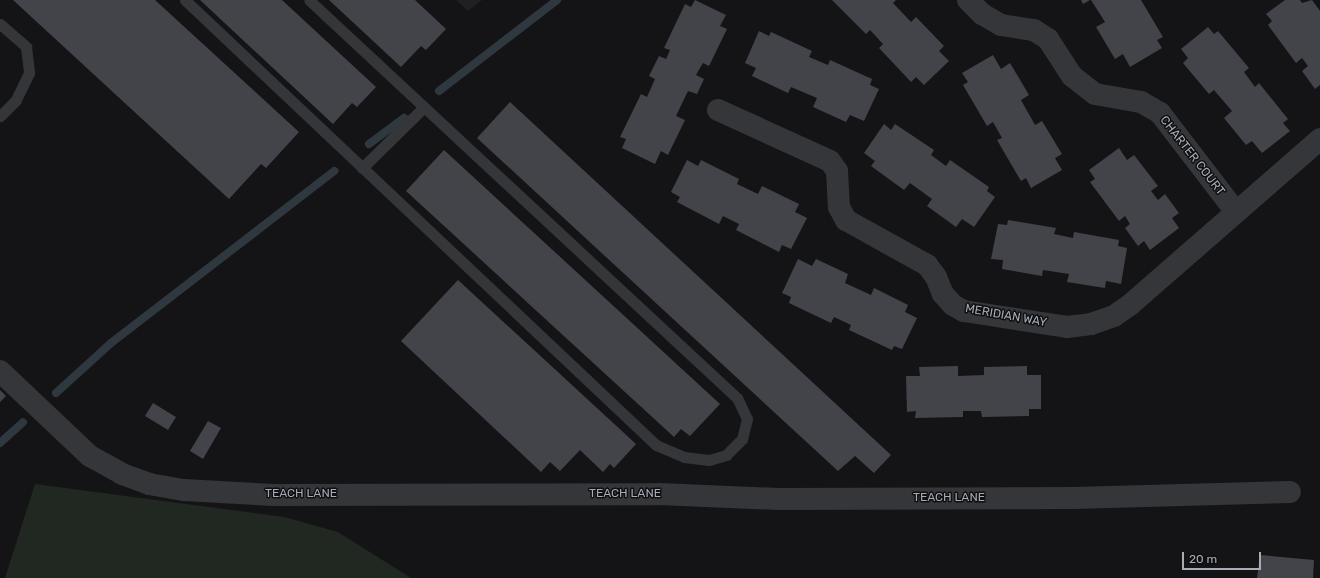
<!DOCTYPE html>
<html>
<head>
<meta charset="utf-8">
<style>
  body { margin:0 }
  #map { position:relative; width:1320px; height:578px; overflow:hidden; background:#141416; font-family:Rubik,sans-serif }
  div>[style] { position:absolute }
  .built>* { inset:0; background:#202023 }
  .green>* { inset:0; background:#202821 }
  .stream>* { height:8px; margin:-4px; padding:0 4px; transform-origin:4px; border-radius:4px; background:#2e383e }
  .building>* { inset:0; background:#434449 }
  .service>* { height:11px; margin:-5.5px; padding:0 5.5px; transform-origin:5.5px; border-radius:5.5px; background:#35363a }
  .minor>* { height:22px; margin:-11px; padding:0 11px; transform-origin:11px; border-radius:11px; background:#35363a }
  span { translate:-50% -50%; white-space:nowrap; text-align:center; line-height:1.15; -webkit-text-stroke:3px #0f0f11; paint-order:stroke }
  .street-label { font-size:12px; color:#a6acb5 }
  .scale { position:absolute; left:1182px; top:552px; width:79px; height:18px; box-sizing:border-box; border:2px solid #a6acb5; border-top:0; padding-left:5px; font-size:12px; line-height:14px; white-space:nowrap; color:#a6acb5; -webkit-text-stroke:3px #0f0f11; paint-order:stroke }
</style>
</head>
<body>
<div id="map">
  <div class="built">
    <div style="clip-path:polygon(456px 0,482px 0,468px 11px)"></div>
  </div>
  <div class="green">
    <div style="clip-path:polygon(35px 484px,284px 517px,338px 532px,411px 578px,5px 578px)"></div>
  </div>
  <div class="stream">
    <div style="left:439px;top:91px;width:149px;rotate:-37.6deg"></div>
    <div style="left:369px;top:144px;width:44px;rotate:-36.6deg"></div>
    <div style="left:56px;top:393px;width:74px;rotate:-42.3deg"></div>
    <div style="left:111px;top:343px;width:282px;rotate:-37.6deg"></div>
    <div style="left:0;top:443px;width:31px;rotate:-42deg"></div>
  </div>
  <div class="building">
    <div style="clip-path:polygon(13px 0,155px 0,299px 132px,266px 168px,261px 164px,229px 199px)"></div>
    <div style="clip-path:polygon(200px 0,282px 0,376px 87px,357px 107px,352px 103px,333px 124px)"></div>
    <div style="clip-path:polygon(329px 0,415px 0,446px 29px,426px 50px,421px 46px,401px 67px)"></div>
    <div style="clip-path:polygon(695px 0,726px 15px,720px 26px,727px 29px,709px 66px,703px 63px,696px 75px,704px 79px,697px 94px,688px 91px,676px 116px,685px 120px,668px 155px,661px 151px,655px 164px,622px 148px,626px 139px,620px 137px,641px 94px,647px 97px,655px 79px,649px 76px,659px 56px,666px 59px,670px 50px,664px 48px,685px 4px,691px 7px)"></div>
    <div style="clip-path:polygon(832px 0,896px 0,893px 3px,911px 22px,916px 17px,944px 46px,939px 51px,949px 61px,924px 85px,916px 77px,911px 82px,879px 48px,883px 44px,870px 30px,866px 34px)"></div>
    <div style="clip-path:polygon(1081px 0,1090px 0,1083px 4px)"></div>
    <div style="clip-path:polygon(1091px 0,1141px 0,1163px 37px,1157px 40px,1162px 48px,1130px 67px,1123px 54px,1115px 59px,1096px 27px,1105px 22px)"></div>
    <div style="clip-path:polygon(1285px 0,1300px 0,1302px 3px,1312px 0,1320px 11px,1320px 85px,1315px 89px,1302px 71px,1308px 66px,1302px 58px,1296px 63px,1268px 25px,1272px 21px,1266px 14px)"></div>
    <div style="clip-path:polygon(1208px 27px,1214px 34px,1218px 31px,1249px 68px,1244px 72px,1255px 87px,1259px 83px,1288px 119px,1283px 123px,1290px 131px,1262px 153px,1252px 141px,1246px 145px,1224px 118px,1232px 111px,1214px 90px,1209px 94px,1183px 63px,1188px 58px,1181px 49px)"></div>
    <div style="clip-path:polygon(759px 31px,769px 36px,771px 32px,812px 51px,809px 57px,828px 65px,830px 60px,872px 79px,870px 85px,879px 89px,864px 121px,850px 115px,846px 122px,813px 107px,817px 98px,791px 87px,788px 93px,752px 76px,756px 68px,745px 63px)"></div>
    <div style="clip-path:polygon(993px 55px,1001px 69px,1010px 63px,1029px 95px,1021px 100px,1035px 125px,1042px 121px,1062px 154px,1055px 158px,1062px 170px,1031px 188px,1026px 178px,1021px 181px,997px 140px,1002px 138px,993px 122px,987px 126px,963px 85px,968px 82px,962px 73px)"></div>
    <div style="clip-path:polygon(510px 102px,891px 455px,874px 473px,855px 456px,838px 471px,477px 138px)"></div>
    <div style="clip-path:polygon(884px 124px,891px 130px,895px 124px,934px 150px,931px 155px,946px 166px,950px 160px,989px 187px,987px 191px,995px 197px,974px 227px,962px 219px,956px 227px,927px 206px,932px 199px,910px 183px,904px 190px,871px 166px,875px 161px,864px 153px)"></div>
    <div style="clip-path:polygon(1119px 148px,1127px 160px,1134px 155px,1158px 186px,1151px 191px,1158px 200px,1165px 194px,1179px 213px,1172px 218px,1179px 228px,1150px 250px,1144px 241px,1138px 246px,1125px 228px,1130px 224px,1125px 216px,1119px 221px,1090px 182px,1095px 179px,1089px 170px)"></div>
    <div style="clip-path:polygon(444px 150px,720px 404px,690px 436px,681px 429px,674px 437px,406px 191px)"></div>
    <div style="clip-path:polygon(687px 160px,698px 166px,701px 160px,739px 179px,737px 184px,758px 194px,762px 186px,799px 204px,795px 212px,807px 218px,791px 249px,782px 245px,779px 252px,736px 230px,739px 224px,723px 216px,719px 224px,677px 202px,680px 197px,671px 192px)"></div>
    <div style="clip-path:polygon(1008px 220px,1056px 228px,1054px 234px,1073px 238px,1074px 232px,1119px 240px,1118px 246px,1127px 248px,1121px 284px,1106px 281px,1105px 288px,1067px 282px,1069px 274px,1043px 270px,1042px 276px,1002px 269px,1003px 260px,991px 259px,998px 224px,1007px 225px)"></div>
    <div style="clip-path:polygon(798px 259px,812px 266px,816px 259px,848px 274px,845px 283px,871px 295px,874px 288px,908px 305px,905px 312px,917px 318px,902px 349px,894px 346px,892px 350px,849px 330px,851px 325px,834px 317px,831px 323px,789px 303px,791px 297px,782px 293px)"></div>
    <div style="clip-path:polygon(458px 280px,636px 444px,614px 468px,610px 464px,603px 472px,580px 450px,560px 471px,550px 462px,541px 472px,401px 341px)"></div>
    <div style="clip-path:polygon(958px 366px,958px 376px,984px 375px,984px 367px,1027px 366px,1027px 375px,1041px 375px,1041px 409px,1029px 409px,1029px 416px,982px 417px,981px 411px,963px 411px,963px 417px,915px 418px,916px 411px,907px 412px,906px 376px,920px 376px,919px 367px)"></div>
    <div style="clip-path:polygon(0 390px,6px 396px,0 402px)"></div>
    <div style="clip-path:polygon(153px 403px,176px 417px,168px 430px,145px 416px)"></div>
    <div style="clip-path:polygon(208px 421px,221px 428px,203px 459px,190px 451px)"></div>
    <div style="clip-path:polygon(1260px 555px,1314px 560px,1313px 578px,1257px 578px)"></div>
  </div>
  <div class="service">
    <div style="left:185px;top:0;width:648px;rotate:43.37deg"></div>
    <div style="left:656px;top:445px;width:30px;rotate:23deg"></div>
    <div style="left:684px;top:457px;width:25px;rotate:7deg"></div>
    <div style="left:709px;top:460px;width:18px;rotate:-16deg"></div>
    <div style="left:726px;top:455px;width:23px;rotate:-45deg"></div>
    <div style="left:742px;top:439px;width:21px;rotate:-76deg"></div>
    <div style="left:747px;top:419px;width:23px;rotate:-115deg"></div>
    <div style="left:737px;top:398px;width:584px;rotate:-137.08deg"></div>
    <div style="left:0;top:24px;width:35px;rotate:41deg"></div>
    <div style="left:26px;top:47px;width:26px;rotate:83deg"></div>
    <div style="left:29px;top:73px;width:30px;rotate:116deg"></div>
    <div style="left:16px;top:100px;width:23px;rotate:135deg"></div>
    <div style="left:362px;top:168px;width:87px;rotate:-44.5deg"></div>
  </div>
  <div class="minor">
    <div style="left:968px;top:0;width:20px;rotate:45deg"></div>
    <div style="left:982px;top:14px;width:22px;rotate:30deg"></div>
    <div style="left:1001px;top:25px;width:33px;rotate:9deg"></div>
    <div style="left:1034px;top:30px;width:17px;rotate:33deg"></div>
    <div style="left:1048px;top:39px;width:44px;rotate:57deg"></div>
    <div style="left:1072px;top:76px;width:29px;rotate:38deg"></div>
    <div style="left:1095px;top:94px;width:47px;rotate:9.9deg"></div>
    <div style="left:1141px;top:102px;width:22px;rotate:30deg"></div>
    <div style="left:1160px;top:113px;width:125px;rotate:52.5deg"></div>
    <div style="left:718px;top:110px;width:123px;rotate:24.5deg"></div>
    <div style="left:830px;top:161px;width:12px;rotate:55deg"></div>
    <div style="left:837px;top:171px;width:36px;rotate:87deg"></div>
    <div style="left:839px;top:207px;width:15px;rotate:62deg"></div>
    <div style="left:846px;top:220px;width:93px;rotate:29.1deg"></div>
    <div style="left:927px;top:265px;width:15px;rotate:53deg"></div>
    <div style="left:936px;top:277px;width:18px;rotate:68deg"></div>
    <div style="left:943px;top:294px;width:15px;rotate:48deg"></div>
    <div style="left:953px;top:305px;width:13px;rotate:29deg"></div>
    <div style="left:964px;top:311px;width:104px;rotate:8.8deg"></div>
    <div style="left:1067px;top:327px;width:24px;rotate:-7deg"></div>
    <div style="left:1091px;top:324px;width:24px;rotate:-19deg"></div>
    <div style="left:1114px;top:316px;width:21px;rotate:-35deg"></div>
    <div style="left:1131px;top:304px;width:251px;rotate:-41.1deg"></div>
    <div style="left:0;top:371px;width:124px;rotate:43.4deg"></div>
    <div style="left:90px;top:456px;width:37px;rotate:29deg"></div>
    <div style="left:122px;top:474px;width:29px;rotate:20deg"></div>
    <div style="left:149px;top:484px;width:36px;rotate:10deg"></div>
    <div style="left:184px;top:490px;width:90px;rotate:3.2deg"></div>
    <div style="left:274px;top:495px;width:385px;rotate:-0.1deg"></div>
    <div style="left:659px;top:494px;width:120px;rotate:2.4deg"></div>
    <div style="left:779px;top:499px;width:294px;rotate:-0.2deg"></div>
    <div style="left:1073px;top:498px;width:217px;rotate:-1.6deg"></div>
  </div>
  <div class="street-label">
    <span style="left:1192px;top:156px;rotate:52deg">CHARTER COURT</span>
    <span style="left:1006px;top:316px;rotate:10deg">MERIDIAN WAY</span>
    <span style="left:301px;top:494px">TEACH LANE</span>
    <span style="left:625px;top:494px">TEACH LANE</span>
    <span style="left:949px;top:498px">TEACH LANE</span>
  </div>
  <div class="scale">20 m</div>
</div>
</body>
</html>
